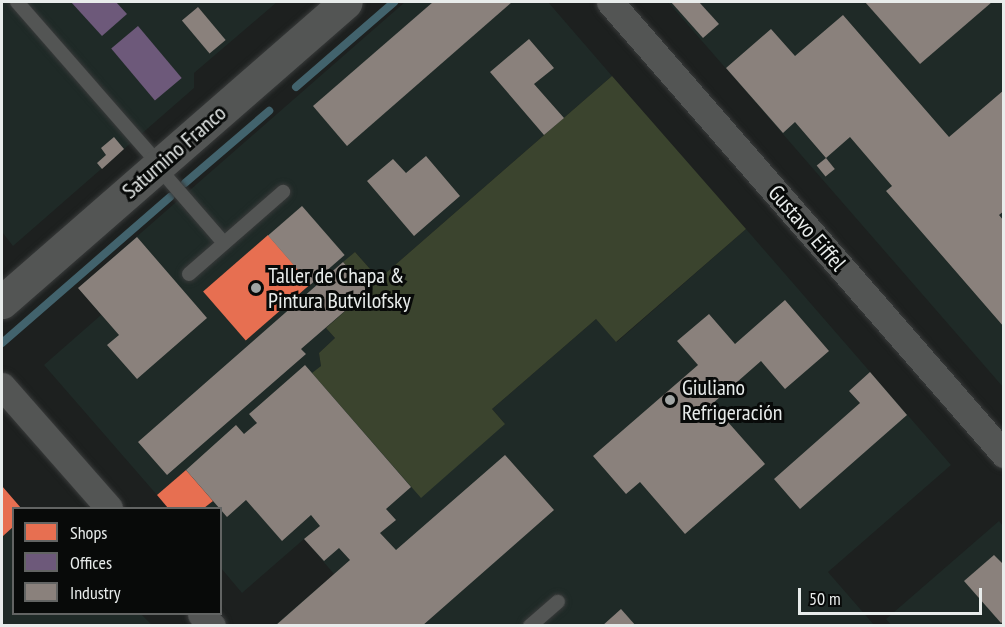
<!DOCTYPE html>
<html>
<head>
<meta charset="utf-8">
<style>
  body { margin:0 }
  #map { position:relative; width:1005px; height:627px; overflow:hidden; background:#1d201f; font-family:"PT Sans Narrow",sans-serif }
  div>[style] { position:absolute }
  .built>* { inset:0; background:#1f2a27 }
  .forest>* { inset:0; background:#3b442e }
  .shops>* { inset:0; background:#e76f51; transform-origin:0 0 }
  .offices>* { inset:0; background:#6d597a; transform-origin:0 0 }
  .industry>* { inset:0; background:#8a817c; transform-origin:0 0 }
  .stream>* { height:8px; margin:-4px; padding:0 4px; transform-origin:4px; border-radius:4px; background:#42636d }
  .roads { filter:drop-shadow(0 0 2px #383a3a) drop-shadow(0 0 2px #383a3a) }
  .service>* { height:14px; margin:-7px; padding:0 7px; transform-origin:7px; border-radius:7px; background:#535554 }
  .minor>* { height:27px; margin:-13.5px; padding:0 13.5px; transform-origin:13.5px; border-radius:13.5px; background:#535554 }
  .tertiary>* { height:33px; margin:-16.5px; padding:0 16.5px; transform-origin:16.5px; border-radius:16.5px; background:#535554 }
  .dots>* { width:16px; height:16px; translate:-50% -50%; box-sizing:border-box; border:3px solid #080a09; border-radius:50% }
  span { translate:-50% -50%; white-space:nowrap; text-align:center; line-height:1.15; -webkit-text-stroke:6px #080a09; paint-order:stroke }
  .street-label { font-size:22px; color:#e8eceb }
  .poi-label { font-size:22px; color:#e8eceb }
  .left { translate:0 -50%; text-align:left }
  .frame { position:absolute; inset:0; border:3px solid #e8eceb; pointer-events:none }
  .legend { position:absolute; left:12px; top:507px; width:210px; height:108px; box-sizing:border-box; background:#080a09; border:2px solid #626463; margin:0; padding:8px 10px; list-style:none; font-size:18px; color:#e8eceb }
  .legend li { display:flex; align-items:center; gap:12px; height:30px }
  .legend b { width:30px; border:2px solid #626463 }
  .scale { position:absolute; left:798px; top:588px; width:184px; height:27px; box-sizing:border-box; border:3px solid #e8eceb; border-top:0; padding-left:8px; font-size:18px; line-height:21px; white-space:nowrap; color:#e8eceb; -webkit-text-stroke:4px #080a09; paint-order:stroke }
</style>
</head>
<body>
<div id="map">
  <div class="built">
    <div style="clip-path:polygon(2px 2px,277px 2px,194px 73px,194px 88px,13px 246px,2px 232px)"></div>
    <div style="clip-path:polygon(405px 2px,548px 2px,612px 76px,379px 279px,355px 252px,344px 262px,368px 291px,326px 328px,335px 338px,319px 353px,321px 366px,313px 373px,505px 424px,492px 409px,596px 319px,617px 342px,746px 229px,951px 465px,828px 572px,874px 625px,275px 625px,334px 574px,304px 539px,242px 593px,221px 568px,220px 508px,204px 508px,213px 500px,186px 470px,157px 495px,44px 365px,101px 315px,78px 288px)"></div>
    <div style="clip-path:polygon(668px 2px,1003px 2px,1003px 387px)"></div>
    <div style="clip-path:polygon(999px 521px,1003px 526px,1003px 625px,891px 625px,886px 619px)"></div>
    <div style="clip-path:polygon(13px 526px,14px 614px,141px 614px,152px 625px,2px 625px,2px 537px)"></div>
  </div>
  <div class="forest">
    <div style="clip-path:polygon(612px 76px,746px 229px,616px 342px,596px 319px,492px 409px,505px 424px,421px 498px,312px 373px,321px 366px,319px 353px,335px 338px,326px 328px,368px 291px,343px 262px,355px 252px,379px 279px)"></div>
  </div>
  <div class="shops">
    <div style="left:268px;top:235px;width:65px;height:86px;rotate:49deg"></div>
    <div style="clip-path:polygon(186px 470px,213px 501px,204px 508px,168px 508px,157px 495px)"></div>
    <div style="clip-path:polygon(2px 486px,21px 508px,14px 508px,14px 526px,2px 537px)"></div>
  </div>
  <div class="offices">
    <div style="clip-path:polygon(71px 2px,116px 2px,127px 14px,102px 36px)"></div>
    <div style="left:138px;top:26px;width:68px;height:35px;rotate:50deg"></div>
  </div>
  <div class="industry">
    <div style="clip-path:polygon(433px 2px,512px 2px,347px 146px,313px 106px)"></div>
    <div style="clip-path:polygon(671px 2px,699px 2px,719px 24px,703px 38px)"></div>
    <div style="clip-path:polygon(865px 2px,992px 2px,920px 64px)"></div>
    <div style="left:198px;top:7px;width:43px;height:21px;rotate:50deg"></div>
    <div style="clip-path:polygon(843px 15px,949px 137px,1004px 90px,1004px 211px,999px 215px,1004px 221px,1004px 327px,886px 191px,892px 186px,850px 137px,826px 158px,795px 122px,783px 133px,726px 68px,771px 29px,795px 56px)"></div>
    <div style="clip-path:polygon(529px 39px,554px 68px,534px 84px,564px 118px,544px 135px,490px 72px)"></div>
    <div style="clip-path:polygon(114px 137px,124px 149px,102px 169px,97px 163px,106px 155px,101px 148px)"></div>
    <div style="clip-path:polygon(426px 156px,460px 196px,414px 236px,367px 181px,393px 159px,406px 173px)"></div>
    <div style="left:826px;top:158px;width:14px;height:12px;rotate:51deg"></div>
    <div style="left:302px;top:206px;width:65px;height:45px;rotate:49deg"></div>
    <div style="clip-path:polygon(137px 237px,207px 318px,137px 379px,107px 345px,119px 335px,78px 288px)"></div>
    <div style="clip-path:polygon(343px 262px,368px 291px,301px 349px,306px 354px,167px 475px,138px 442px)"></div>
    <div style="clip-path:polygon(785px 300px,829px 351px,785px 389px,761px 361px,712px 404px,765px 464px,685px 534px,640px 482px,626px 494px,593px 456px,698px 365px,677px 341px,709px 314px,735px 344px)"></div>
    <div style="clip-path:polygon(305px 365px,411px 487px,386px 509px,396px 520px,380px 533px,396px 550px,505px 455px,554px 510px,422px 626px,275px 626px,350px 560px,339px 548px,324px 561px,304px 539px,320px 526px,311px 515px,282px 541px,246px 500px,227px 517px,186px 470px,236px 425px,244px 434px,257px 423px,249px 414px)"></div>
    <div style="clip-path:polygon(870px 372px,907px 415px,800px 509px,774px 479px,860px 403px,849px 391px)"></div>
    <div style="clip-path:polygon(994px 555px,1004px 565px,1004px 621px,1001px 623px,964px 581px)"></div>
    <div style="clip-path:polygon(621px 609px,636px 626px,602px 626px)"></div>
  </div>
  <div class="stream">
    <div style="left:296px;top:87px;width:130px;rotate:-40.9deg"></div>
    <div style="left:185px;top:183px;width:111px;rotate:-40.6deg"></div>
    <div style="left:2px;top:343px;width:223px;rotate:-41deg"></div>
  </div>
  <div class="roads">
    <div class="service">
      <div style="left:17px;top:2px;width:215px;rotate:48.8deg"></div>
      <div style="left:157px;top:166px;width:102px;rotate:49deg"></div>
      <div style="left:189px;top:274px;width:125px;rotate:-41.1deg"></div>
      <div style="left:530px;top:626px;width:37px;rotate:-41deg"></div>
    </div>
    <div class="minor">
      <div style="left:610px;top:2px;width:600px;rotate:48.92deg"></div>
      <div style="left:2px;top:386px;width:162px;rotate:48.7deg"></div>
      <div style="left:201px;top:614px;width:16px;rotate:47deg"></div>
    </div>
    <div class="tertiary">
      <div style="left:2px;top:302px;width:456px;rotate:-41.1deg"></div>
    </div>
  </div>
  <div class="dots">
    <div style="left:256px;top:288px;background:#a1a5a4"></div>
    <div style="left:670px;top:400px;background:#a1a5a4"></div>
  </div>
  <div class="street-label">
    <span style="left:174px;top:152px;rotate:-41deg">Saturnino Franco</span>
    <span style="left:807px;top:228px;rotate:49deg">Gustavo Eiffel</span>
  </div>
  <div class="poi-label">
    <span class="left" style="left:268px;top:288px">Taller de Chapa &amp;<br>Pintura Butvilofsky</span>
    <span class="left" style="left:682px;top:400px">Giuliano<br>Refrigeración</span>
  </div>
  <div class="frame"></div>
  <ul class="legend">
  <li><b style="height:16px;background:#e76f51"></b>Shops</li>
  <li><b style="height:16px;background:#6d597a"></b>Offices</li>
  <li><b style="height:16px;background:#8a817c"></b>Industry</li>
  </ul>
  <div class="scale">50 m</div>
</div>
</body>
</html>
